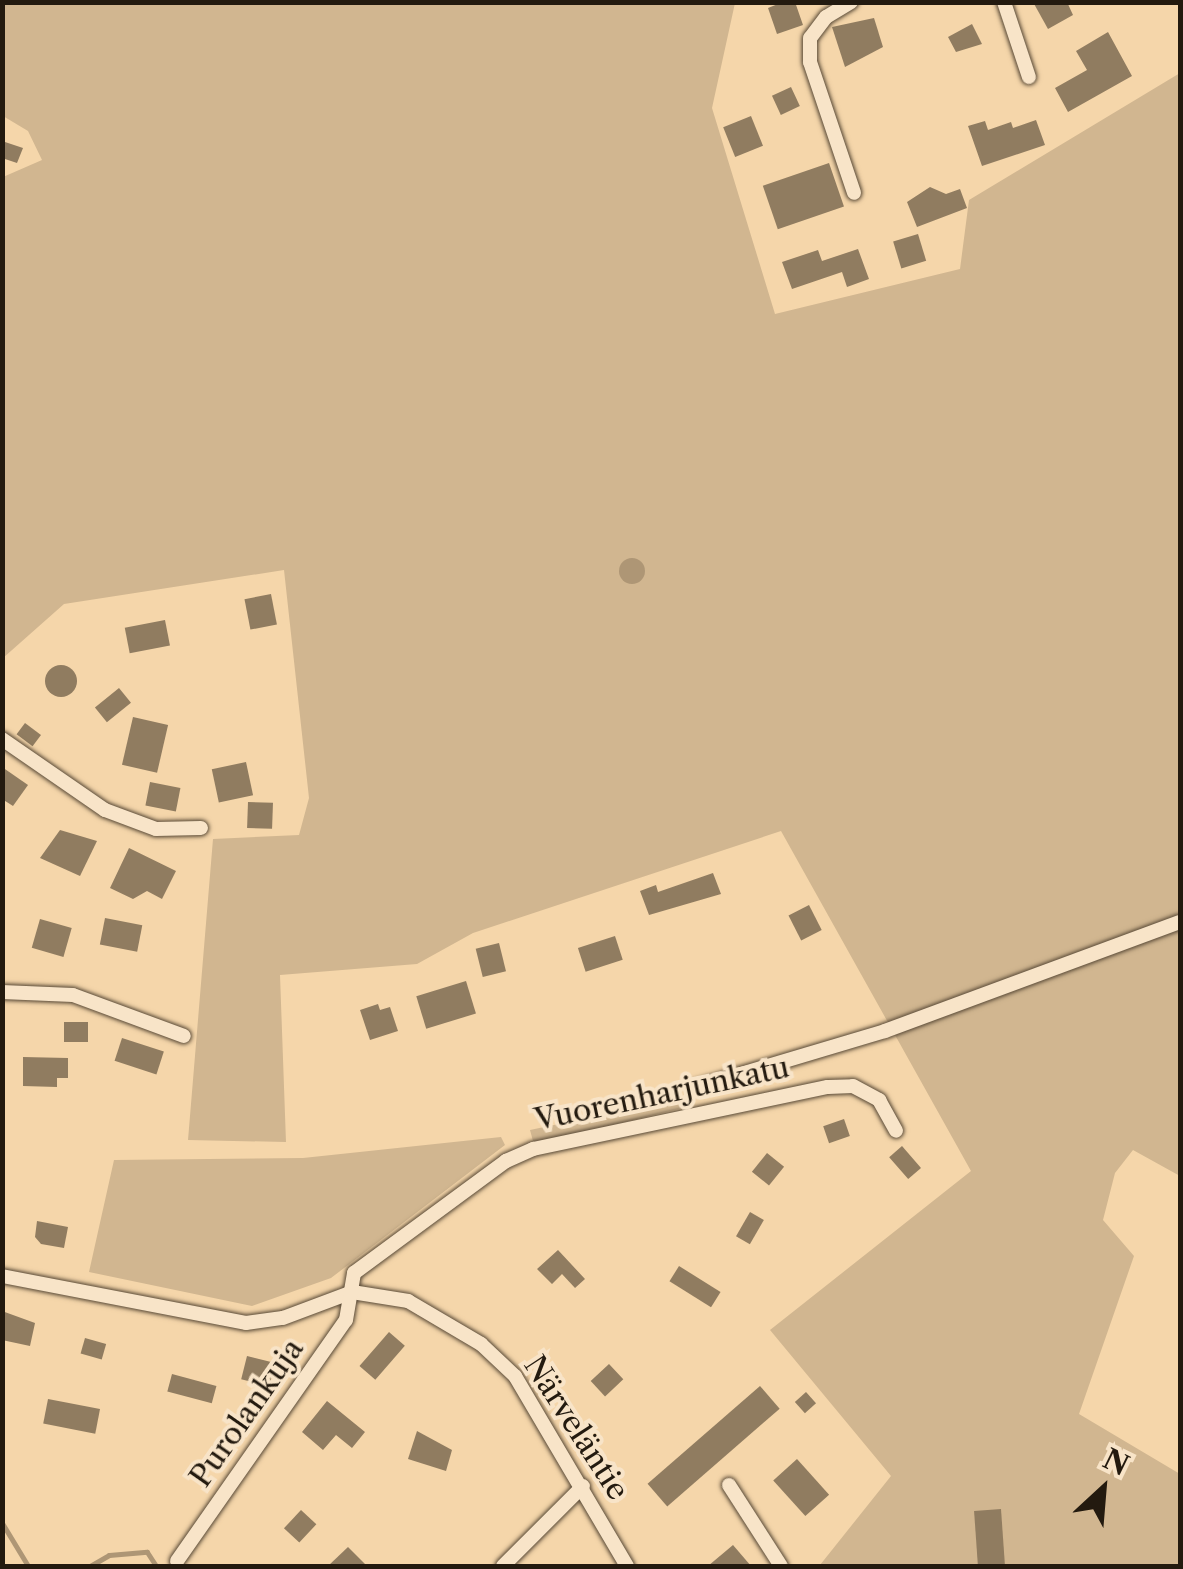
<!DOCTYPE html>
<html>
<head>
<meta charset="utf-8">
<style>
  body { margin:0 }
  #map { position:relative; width:1183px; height:1569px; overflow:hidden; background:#f5d6aa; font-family:"Libre Caslon Text",serif }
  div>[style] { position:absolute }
  .green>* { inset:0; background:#d1b690 }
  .water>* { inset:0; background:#ae9675 }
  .round { border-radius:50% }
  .stream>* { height:5px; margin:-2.5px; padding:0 2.5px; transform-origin:2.5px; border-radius:2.5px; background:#ae9675 }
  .building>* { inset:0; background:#907c60; transform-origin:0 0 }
  .roads { filter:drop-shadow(0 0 2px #584936) drop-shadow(0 0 2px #584936) }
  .minor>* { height:14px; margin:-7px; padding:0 7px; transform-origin:7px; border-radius:7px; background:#f8e4c8 }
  span { translate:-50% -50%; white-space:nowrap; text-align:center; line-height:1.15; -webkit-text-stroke:8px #f8e4c8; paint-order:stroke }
  .street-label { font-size:30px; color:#231a0f }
  .frame { position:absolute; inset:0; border:5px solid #231a0f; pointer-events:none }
  .north { position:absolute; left:1053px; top:1439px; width:100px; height:100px; -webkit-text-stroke:8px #f8e4c8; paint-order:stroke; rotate:26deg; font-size:28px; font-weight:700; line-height:40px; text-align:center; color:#231a0f }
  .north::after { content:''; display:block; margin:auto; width:35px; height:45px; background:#231a0f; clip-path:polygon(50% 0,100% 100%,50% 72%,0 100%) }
</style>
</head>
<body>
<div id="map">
  <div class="green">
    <div style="clip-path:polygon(3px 3px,735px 3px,712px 108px,775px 314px,960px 269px,969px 200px,1180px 73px,1180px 1176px,1133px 1150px,1115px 1173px,1103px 1220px,1134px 1256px,1079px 1414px,1180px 1474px,1180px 1566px,820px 1565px,891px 1476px,770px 1330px,971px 1171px,781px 831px,473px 933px,417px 964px,280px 975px,286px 1142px,188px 1140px,213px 839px,299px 835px,309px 798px,284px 570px,64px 604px,3px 658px,3px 177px,42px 160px,28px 131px,3px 116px)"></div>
    <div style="clip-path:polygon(692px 1096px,682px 1108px,544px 1142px,533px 1141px,530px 1130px)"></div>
    <div style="clip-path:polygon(501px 1137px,505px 1145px,331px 1278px,252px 1306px,89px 1272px,114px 1160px,303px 1158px)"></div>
  </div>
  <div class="water">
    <div class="round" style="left:619px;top:558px;width:26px;height:26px"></div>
  </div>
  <div class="stream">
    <div style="left:2px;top:1523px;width:50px;rotate:58.8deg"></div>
    <div style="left:90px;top:1566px;width:22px;rotate:-30deg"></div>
    <div style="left:109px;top:1555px;width:38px;rotate:-5deg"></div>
    <div style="left:147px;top:1552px;width:17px;rotate:57deg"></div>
  </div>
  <div class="building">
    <div style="clip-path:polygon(783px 2px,795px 2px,803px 25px,777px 34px,768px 8px)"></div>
    <div style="clip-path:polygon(1033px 2px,1067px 2px,1073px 15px,1048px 29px)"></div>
    <div style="clip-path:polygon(874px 18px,883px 47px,845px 67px,832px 27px)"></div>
    <div style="clip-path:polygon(972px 24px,982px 44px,956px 52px,948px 37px)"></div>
    <div style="clip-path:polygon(1108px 32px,1132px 76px,1068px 112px,1055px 88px,1087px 70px,1076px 51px)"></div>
    <div style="left:791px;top:87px;width:21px;height:21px;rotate:65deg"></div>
    <div style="left:751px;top:116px;width:32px;height:30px;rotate:68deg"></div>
    <div style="clip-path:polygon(1036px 120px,1045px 145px,982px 166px,968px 126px,985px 121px,988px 130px,1011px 122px,1013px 128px)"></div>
    <div style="clip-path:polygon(5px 142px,23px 148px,17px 163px,2px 158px)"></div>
    <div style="left:829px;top:163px;width:46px;height:70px;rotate:71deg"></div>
    <div style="clip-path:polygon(930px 187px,946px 194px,960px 189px,967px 208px,917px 227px,907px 202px)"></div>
    <div style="left:918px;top:234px;width:28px;height:26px;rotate:73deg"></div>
    <div style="clip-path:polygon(858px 249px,869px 279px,847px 287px,842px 272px,792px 289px,782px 262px,818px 250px,822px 261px)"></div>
    <div style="left:271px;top:594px;width:31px;height:27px;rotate:79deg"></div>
    <div style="left:165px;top:620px;width:26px;height:41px;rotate:79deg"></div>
    <div class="round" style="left:45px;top:665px;width:32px;height:32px"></div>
    <div style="left:119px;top:688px;width:19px;height:31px;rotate:51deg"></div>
    <div style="left:133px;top:717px;width:36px;height:49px;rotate:13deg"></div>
    <div style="left:25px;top:723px;width:20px;height:14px;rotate:37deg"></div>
    <div style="left:246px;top:762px;width:34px;height:35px;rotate:78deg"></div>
    <div style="clip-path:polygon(2px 767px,28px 785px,13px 806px,2px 799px)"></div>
    <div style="left:150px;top:782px;width:31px;height:24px;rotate:11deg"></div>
    <div style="left:248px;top:802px;width:25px;height:26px;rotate:2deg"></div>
    <div style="clip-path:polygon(60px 830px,97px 841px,80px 876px,40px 858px)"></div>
    <div style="clip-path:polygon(129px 848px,176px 871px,162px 899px,147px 891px,133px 899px,110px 888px)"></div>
    <div style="clip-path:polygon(713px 873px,721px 894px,649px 915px,640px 891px,656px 885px,658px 892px)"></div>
    <div style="left:809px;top:905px;width:28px;height:23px;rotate:63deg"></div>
    <div style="left:105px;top:918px;width:38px;height:27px;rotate:11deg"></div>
    <div style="left:40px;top:919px;width:33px;height:30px;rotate:16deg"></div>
    <div style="left:615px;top:936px;width:25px;height:39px;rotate:72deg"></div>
    <div style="left:499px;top:943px;width:29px;height:24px;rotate:76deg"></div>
    <div style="left:466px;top:981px;width:34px;height:52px;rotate:73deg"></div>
    <div style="clip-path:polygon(378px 1004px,380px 1010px,390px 1007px,398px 1031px,370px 1040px,360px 1010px)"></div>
    <div style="left:64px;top:1022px;width:24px;height:20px"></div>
    <div style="left:122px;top:1038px;width:44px;height:24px;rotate:18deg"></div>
    <div style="clip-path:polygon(23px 1057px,68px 1058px,68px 1078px,57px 1078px,57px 1087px,23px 1086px)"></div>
    <div style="left:844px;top:1119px;width:18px;height:22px;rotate:71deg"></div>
    <div style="left:902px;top:1146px;width:29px;height:17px;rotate:49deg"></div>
    <div style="left:767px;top:1153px;width:22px;height:24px;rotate:39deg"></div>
    <div style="left:750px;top:1212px;width:16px;height:28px;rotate:30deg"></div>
    <div style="clip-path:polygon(37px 1221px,68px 1227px,64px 1248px,41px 1244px,35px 1237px)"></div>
    <div style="clip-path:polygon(558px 1250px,585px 1279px,575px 1288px,562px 1274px,552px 1284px,537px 1269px)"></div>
    <div style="left:679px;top:1266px;width:49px;height:18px;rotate:32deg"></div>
    <div style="clip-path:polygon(2px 1311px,35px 1323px,30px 1346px,2px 1340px)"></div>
    <div style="left:389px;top:1332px;width:21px;height:45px;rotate:41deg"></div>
    <div style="left:85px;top:1338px;width:22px;height:16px;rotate:16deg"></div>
    <div style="left:247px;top:1356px;width:29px;height:24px;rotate:14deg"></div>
    <div style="left:609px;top:1364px;width:21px;height:25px;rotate:47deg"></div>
    <div style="left:172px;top:1374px;width:46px;height:18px;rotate:15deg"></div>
    <div style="left:760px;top:1386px;width:30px;height:149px;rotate:49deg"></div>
    <div style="left:806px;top:1392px;width:15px;height:15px;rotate:48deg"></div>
    <div style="left:48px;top:1399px;width:53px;height:25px;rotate:11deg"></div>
    <div style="clip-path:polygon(327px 1401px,365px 1432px,352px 1448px,336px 1435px,323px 1450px,302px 1432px)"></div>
    <div style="clip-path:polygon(417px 1431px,452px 1450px,446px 1471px,408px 1459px)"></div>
    <div style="left:797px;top:1459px;width:48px;height:32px;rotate:48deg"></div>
    <div style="left:1001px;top:1509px;width:57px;height:27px;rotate:86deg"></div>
    <div style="left:301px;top:1510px;width:21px;height:25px;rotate:43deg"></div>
    <div style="clip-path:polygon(733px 1545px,751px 1566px,708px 1566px)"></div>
    <div style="clip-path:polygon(348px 1547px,367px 1566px,328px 1566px)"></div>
  </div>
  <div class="roads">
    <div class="minor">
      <div style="left:851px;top:2px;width:29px;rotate:149deg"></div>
      <div style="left:826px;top:17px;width:26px;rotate:127deg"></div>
      <div style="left:810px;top:38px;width:24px;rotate:90deg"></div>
      <div style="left:810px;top:62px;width:138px;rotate:71.4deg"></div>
      <div style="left:1004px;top:2px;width:79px;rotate:71.6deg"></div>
      <div style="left:2px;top:739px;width:125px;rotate:34.6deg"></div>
      <div style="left:105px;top:810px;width:54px;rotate:20.4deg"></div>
      <div style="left:156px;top:829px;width:45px;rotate:-1.3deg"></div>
      <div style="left:2px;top:992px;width:71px;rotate:2.4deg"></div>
      <div style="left:73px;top:995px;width:118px;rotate:20.3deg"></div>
      <div style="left:694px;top:1088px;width:199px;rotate:-16.6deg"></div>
      <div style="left:885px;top:1031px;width:314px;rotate:-20.3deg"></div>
      <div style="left:2px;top:1276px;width:248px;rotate:10.9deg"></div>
      <div style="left:246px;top:1323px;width:37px;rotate:-8deg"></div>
      <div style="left:283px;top:1318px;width:74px;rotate:-20.6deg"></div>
      <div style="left:352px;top:1292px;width:57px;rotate:9.1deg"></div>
      <div style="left:408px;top:1301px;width:85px;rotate:30.5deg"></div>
      <div style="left:481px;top:1344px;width:47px;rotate:43.3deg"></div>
      <div style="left:515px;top:1376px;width:221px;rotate:59.5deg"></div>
      <div style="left:729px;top:1485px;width:96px;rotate:57.3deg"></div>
      <div style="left:177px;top:1561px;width:294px;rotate:-55deg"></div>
      <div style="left:346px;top:1320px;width:48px;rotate:-80.3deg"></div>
      <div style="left:354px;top:1273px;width:189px;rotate:-36.4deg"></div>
      <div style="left:506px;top:1161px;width:30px;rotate:-24deg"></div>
      <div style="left:533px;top:1149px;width:301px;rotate:-11.9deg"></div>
      <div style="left:828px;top:1087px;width:25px;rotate:-2deg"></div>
      <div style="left:853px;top:1086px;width:30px;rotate:28deg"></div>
      <div style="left:879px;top:1100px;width:35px;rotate:61deg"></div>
      <div style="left:503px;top:1566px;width:113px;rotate:-45deg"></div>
    </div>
  </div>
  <div class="street-label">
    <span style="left:662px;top:1094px;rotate:-12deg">Vuorenharjunkatu</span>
    <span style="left:247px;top:1413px;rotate:-55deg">Purolankuja</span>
    <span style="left:576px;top:1428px;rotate:57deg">Närveläntie</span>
  </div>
  <div class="frame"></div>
  <div class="north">N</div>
</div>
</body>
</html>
